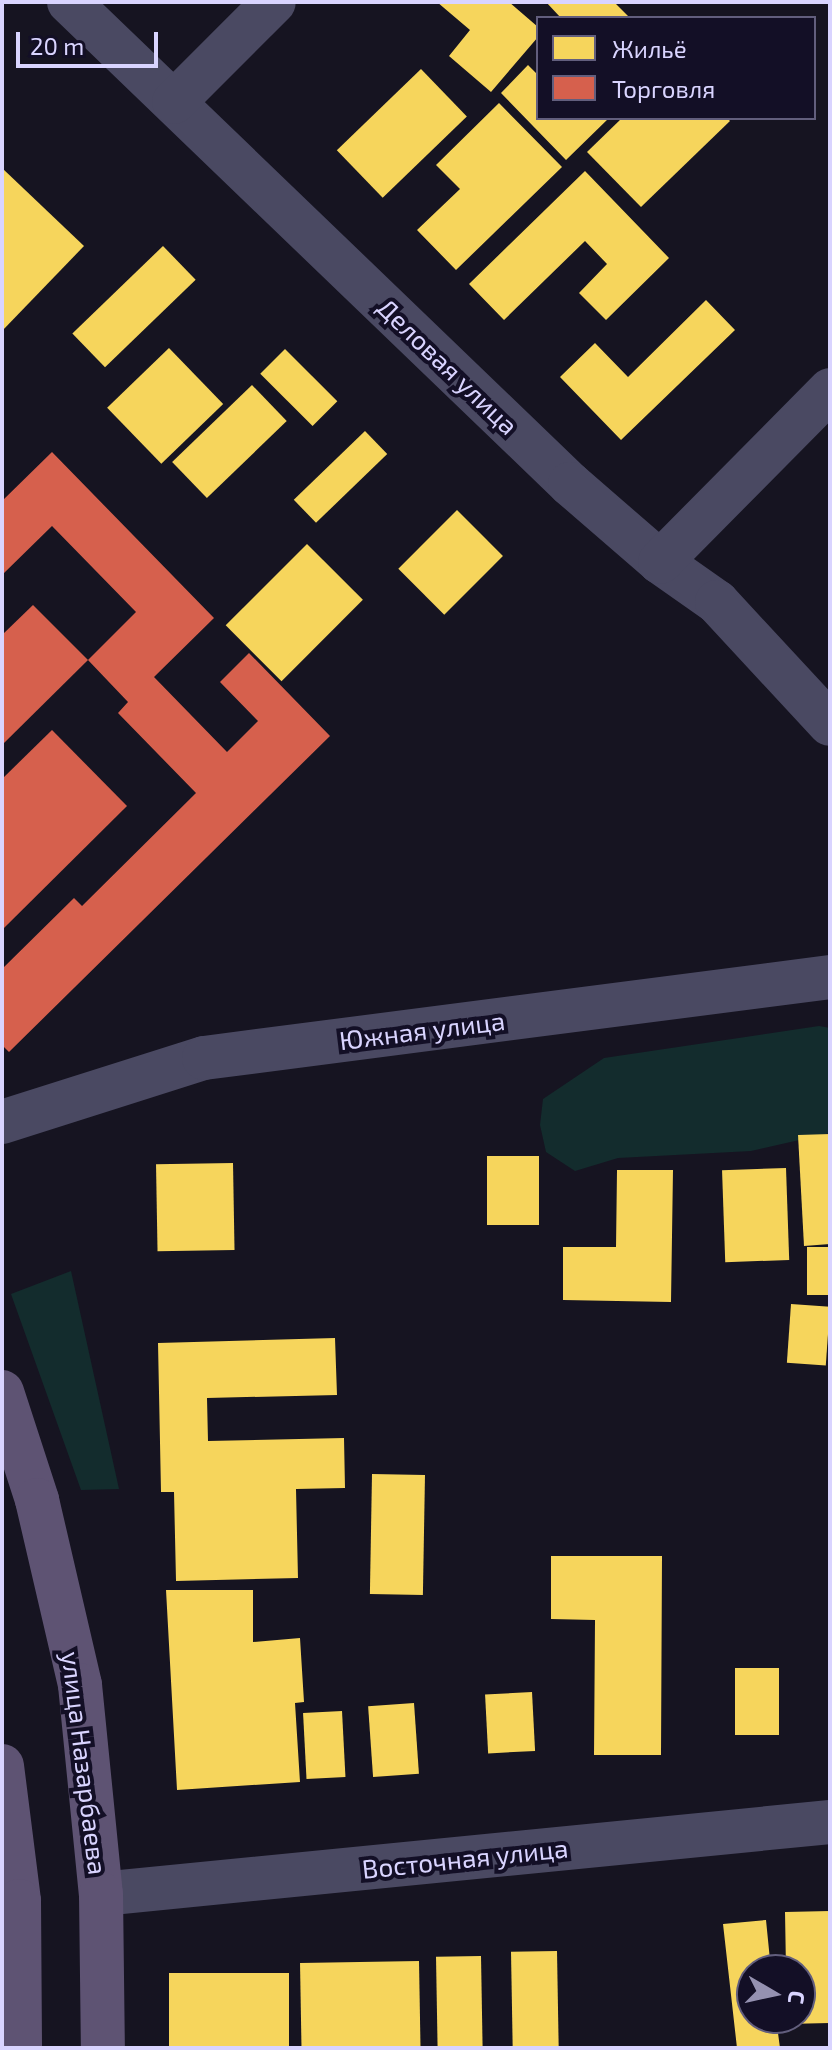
<!DOCTYPE html>
<html>
<head>
<meta charset="utf-8">
<style>
  body { margin:0 }
  #map { position:relative; width:832px; height:2050px; overflow:hidden; background:#161421; font-family:"Exo 2",sans-serif }
  div>[style] { position:absolute }
  .green>* { inset:0; background:#132c2d }
  .homes>* { inset:0; background:#f6d55c; transform-origin:0 0 }
  .shops>* { inset:0; background:#d6604d }
  .minor>* { height:44px; margin:-22px; padding:0 22px; transform-origin:22px; border-radius:22px; background:#4a4962 }
  .primary>* { height:44px; margin:-22px; padding:0 22px; transform-origin:22px; border-radius:22px; background:#5e5373 }
  span { translate:-50% -50%; white-space:nowrap; text-align:center; line-height:1.15; -webkit-text-stroke:8px #130f26; paint-order:stroke }
  .street-label { font-size:26px; color:#d9d4ff }
  .frame { position:absolute; inset:0; border:4px solid #d9d4ff; pointer-events:none }
  .legend { position:absolute; left:536px; top:16px; width:280px; height:104px; box-sizing:border-box; background:#130f26; border:2px solid #625e7d; margin:0; padding:10px 14px; list-style:none; font-size:24px; color:#d9d4ff }
  .legend li { display:flex; align-items:center; gap:16px; height:40px }
  .legend b { width:40px; border:2px solid #625e7d }
  .north { position:absolute; left:736px; top:1954px; width:80px; height:80px; box-sizing:border-box; background:#130f26; border:2px solid #625e7d; border-radius:50%; rotate:99deg; font-size:22px; font-weight:700; line-height:32px; text-align:center; color:#d9d4ff }
  .north::after { content:''; display:block; margin:auto; width:28px; height:36px; background:#9591b1; clip-path:polygon(50% 0,100% 100%,50% 72%,0 100%) }
  .scale { position:absolute; left:16px; top:32px; width:142px; height:36px; box-sizing:border-box; border:4px solid #d9d4ff; border-top:0; padding-left:10px; font-size:24px; line-height:28px; white-space:nowrap; color:#d9d4ff; -webkit-text-stroke:6px #130f26; paint-order:stroke }
</style>
</head>
<body>
<div id="map">
  <div class="green">
    <div style="clip-path:polygon(819px 1026px,830px 1028px,830px 1133px,751px 1151px,618px 1158px,575px 1171px,546px 1152px,540px 1125px,543px 1099px,604px 1058px)"></div>
    <div style="clip-path:polygon(71px 1271px,119px 1489px,81px 1490px,11px 1294px)"></div>
  </div>
  <div class="homes">
    <div style="clip-path:polygon(437px 2px,509px 2px,538px 27px,538px 37px,491px 92px,449px 56px,470px 30px)"></div>
    <div style="clip-path:polygon(546px 2px,614px 2px,630px 18px,561px 18px)"></div>
    <div style="clip-path:polygon(528px 65px,538px 75px,538px 118px,609px 118px,566px 160px,501px 93px)"></div>
    <div style="left:421px;top:69px;width:66px;height:117px;rotate:46deg"></div>
    <div style="clip-path:polygon(499px 103px,562px 167px,456px 270px,417px 230px,460px 189px,436px 165px)"></div>
    <div style="clip-path:polygon(622px 118px,727px 118px,730px 121px,641px 207px,587px 152px)"></div>
    <div style="clip-path:polygon(2px 168px,84px 246px,2px 331px)"></div>
    <div style="clip-path:polygon(585px 171px,669px 258px,606px 320px,579px 293px,607px 264px,585px 241px,504px 320px,469px 284px)"></div>
    <div style="left:163px;top:246px;width:47px;height:126px;rotate:46deg"></div>
    <div style="clip-path:polygon(706px 300px,735px 330px,621px 440px,560px 377px,595px 343px,628px 377px)"></div>
    <div style="left:169px;top:348px;width:78px;height:86px;rotate:46deg"></div>
    <div style="left:285px;top:349px;width:74px;height:35px;rotate:45deg"></div>
    <div style="left:252px;top:385px;width:50px;height:111px;rotate:46deg"></div>
    <div style="left:365px;top:431px;width:32px;height:99px;rotate:46deg"></div>
    <div style="left:457px;top:510px;width:65px;height:83px;rotate:45deg"></div>
    <div style="left:307px;top:544px;width:79px;height:115px;rotate:45deg"></div>
    <div style="clip-path:polygon(830px 1134px,830px 1244px,804px 1246px,798px 1135px)"></div>
    <div style="left:487px;top:1156px;width:52px;height:69px"></div>
    <div style="left:233px;top:1163px;width:87px;height:77px;rotate:89deg"></div>
    <div style="left:786px;top:1168px;width:92px;height:64px;rotate:88deg"></div>
    <div style="clip-path:polygon(617px 1170px,673px 1170px,671px 1302px,563px 1300px,563px 1247px,616px 1247px)"></div>
    <div style="left:830px;top:1247px;width:48px;height:23px;rotate:90deg"></div>
    <div style="left:791px;top:1304px;width:39px;height:59px;rotate:4deg"></div>
    <div style="clip-path:polygon(335px 1338px,337px 1395px,207px 1398px,208px 1441px,344px 1438px,345px 1488px,296px 1489px,298px 1578px,176px 1581px,174px 1492px,161px 1492px,158px 1343px)"></div>
    <div style="left:372px;top:1474px;width:53px;height:120px;rotate:1deg"></div>
    <div style="clip-path:polygon(551px 1556px,662px 1556px,661px 1755px,594px 1755px,595px 1620px,551px 1619px)"></div>
    <div style="clip-path:polygon(166px 1590px,253px 1590px,253px 1642px,300px 1638px,304px 1702px,295px 1703px,300px 1782px,177px 1790px)"></div>
    <div style="left:735px;top:1668px;width:44px;height:67px"></div>
    <div style="left:532px;top:1692px;width:59px;height:47px;rotate:87deg"></div>
    <div style="left:414px;top:1703px;width:71px;height:46px;rotate:86deg"></div>
    <div style="left:342px;top:1711px;width:66px;height:39px;rotate:87deg"></div>
    <div style="clip-path:polygon(830px 1911px,830px 2023px,786px 2024px,786px 2018px,800px 2018px,800px 1970px,786px 1970px,785px 1912px)"></div>
    <div style="clip-path:polygon(766px 1920px,771px 1970px,752px 1970px,752px 2018px,776px 2018px,780px 2048px,737px 2048px,723px 1924px)"></div>
    <div style="left:557px;top:1951px;width:97px;height:46px;rotate:89deg"></div>
    <div style="left:481px;top:1956px;width:92px;height:45px;rotate:89deg"></div>
    <div style="left:419px;top:1961px;width:87px;height:119px;rotate:89deg"></div>
    <div style="left:289px;top:1973px;width:75px;height:120px;rotate:90deg"></div>
  </div>
  <div class="shops">
    <div style="clip-path:polygon(52px 452px,214px 618px,154px 677px,227px 752px,258px 721px,220px 682px,249px 653px,330px 736px,9px 1052px,2px 1045px,2px 969px,74px 898px,82px 906px,196px 793px,118px 713px,128px 702px,88px 660px,136px 612px,52px 526px,2px 575px,2px 501px)"></div>
    <div style="clip-path:polygon(33px 605px,88px 660px,2px 745px,2px 635px)"></div>
    <div style="clip-path:polygon(52px 730px,127px 806px,4px 928px,2px 779px)"></div>
  </div>
  <div class="minor">
    <div style="left:69px;top:2px;width:695px;rotate:43.89deg"></div>
    <div style="left:570px;top:484px;width:119px;rotate:40.9deg"></div>
    <div style="left:660px;top:562px;width:70px;rotate:35.1deg"></div>
    <div style="left:717px;top:602px;width:166px;rotate:47.2deg"></div>
    <div style="left:174px;top:102px;width:141px;rotate:-45deg"></div>
    <div style="left:660px;top:562px;width:242px;rotate:-45.3deg"></div>
    <div style="left:2px;top:1122px;width:212px;rotate:-17.6deg"></div>
    <div style="left:204px;top:1058px;width:631px;rotate:-7.37deg"></div>
    <div style="left:101px;top:1894px;width:733px;rotate:-5.64deg"></div>
  </div>
  <div class="primary">
    <div style="left:2px;top:1392px;width:114px;rotate:72deg"></div>
    <div style="left:37px;top:1500px;width:190px;rotate:76.9deg"></div>
    <div style="left:80px;top:1685px;width:210px;rotate:84.3deg"></div>
    <div style="left:101px;top:1894px;width:154px;rotate:89.3deg"></div>
    <div style="left:2px;top:1766px;width:136px;rotate:82.8deg"></div>
    <div style="left:19px;top:1901px;width:147px;rotate:89.6deg"></div>
  </div>
  <div class="street-label">
    <span style="left:448px;top:366px;rotate:44deg">Деловая улица</span>
    <span style="left:422px;top:1030px;rotate:-7deg">Южная улица</span>
    <span style="left:85px;top:1763px;rotate:83deg">улица Назарбаева</span>
    <span style="left:465px;top:1858px;rotate:-6deg">Восточная улица</span>
  </div>
  <div class="frame"></div>
  <ul class="legend">
  <li><b style="height:22px;background:#f6d55c"></b>Жильё</li>
  <li><b style="height:22px;background:#d6604d"></b>Торговля</li>
  </ul>
  <div class="north">С</div>
  <div class="scale">20 m</div>
</div>
</body>
</html>
